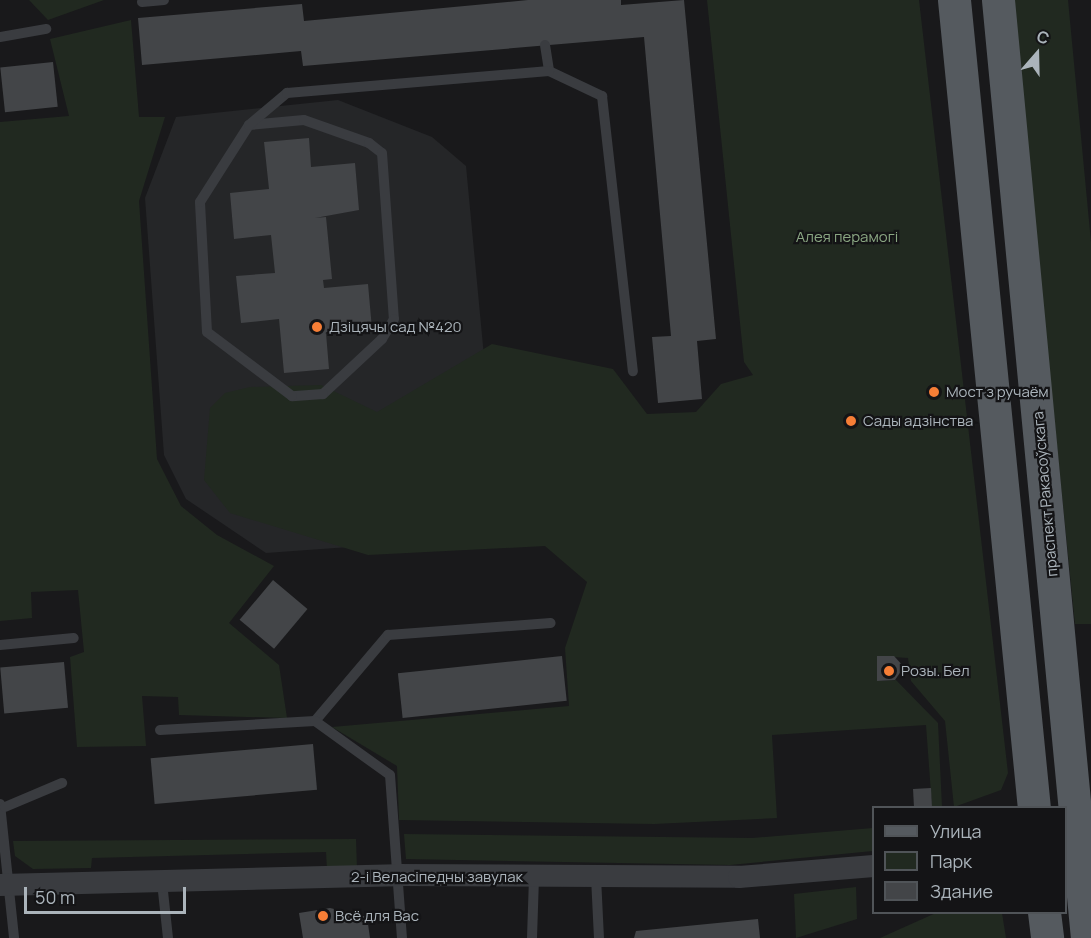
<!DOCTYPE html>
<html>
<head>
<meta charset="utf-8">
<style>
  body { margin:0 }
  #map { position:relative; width:1091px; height:938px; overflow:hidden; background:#19191b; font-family:Manrope,sans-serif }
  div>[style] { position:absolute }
  .built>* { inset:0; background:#252628 }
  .green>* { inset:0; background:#212920 }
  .building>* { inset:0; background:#434548; transform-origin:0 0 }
  .service>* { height:10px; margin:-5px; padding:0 5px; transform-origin:5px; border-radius:5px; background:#3a3c40 }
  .minor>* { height:22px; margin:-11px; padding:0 11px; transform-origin:11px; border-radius:11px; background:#3a3c40 }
  .primary>* { height:33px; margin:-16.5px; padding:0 16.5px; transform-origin:16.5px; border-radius:16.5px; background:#555a5f }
  .dots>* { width:16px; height:16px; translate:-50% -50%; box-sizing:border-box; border:3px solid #141416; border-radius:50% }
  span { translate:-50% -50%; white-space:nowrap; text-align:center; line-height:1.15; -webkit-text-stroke:4.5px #141416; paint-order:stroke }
  .park-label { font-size:15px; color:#8aa682 }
  .poi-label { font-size:15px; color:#abb4bb }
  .left { translate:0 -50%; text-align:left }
  .street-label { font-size:15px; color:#abb4bb }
  .legend { position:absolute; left:872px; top:806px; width:195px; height:108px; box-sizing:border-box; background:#141416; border:2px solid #505458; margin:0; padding:8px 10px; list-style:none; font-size:18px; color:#abb4bb }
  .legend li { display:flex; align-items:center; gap:12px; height:30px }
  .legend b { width:30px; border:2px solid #505458 }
  .north { position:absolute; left:1007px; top:24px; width:60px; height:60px; -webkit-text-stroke:4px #141416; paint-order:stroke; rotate:20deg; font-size:16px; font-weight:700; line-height:24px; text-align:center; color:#abb4bb }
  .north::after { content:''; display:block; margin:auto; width:21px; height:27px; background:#abb4bb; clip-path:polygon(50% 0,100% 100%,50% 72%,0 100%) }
  .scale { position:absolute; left:24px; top:887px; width:162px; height:27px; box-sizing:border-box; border:3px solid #abb4bb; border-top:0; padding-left:8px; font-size:18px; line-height:21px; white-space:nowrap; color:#abb4bb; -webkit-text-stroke:4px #141416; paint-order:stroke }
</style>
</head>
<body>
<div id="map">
  <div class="built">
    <div style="clip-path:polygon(338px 100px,432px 137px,466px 166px,501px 536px,266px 553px,186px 499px,164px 455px,145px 198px,176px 117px)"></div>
  </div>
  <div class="green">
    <div style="clip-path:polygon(29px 0,104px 0,48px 20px)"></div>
    <div style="clip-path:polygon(707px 0,919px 0,1008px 773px,1001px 790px,954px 807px,945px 721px,911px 681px,908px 658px,878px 656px,877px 681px,896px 680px,938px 723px,942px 807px,932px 807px,926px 725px,772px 735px,777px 818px,654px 824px,399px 820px,397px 766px,332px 727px,569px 706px,565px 648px,587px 582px,545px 546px,368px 555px,230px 513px,204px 480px,210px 408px,225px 393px,250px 387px,321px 385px,377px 412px,492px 344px,613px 369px,647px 414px,696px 412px,721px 384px,753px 375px,744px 362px)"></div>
    <div style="clip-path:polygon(1012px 0,1068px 0,1091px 242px,1091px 624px,1075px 624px)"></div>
    <div style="clip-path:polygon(131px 20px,139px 117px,165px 117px,139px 201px,157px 459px,181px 506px,217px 535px,274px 566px,229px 623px,279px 665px,287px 718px,179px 715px,178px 697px,142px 696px,146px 746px,77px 747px,70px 657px,84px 652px,78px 590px,31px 592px,32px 618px,0 621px,0 122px,69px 116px,50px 39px)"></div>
    <div style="clip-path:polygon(873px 828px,873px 851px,730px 865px,406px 859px,404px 834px,752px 838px)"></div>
    <div style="clip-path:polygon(356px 839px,357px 869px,327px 870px,326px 852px,92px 858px,91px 868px,33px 869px,15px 856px,13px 841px)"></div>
    <div style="clip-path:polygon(856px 887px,857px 919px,796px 938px,794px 894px)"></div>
    <div style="clip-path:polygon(938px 912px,1002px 913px,1006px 938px,880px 938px)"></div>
  </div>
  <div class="building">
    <div style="clip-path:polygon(528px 0,621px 0,621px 5px,684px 0,716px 339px,697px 341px,702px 399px,658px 403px,652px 337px,671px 336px,644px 37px,303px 66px,301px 51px,142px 65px,138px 18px,302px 4px,304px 21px)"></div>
    <div style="left:53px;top:62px;width:45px;height:53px;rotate:84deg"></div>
    <div style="clip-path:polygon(309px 138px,311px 167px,355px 163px,359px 210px,315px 218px,326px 217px,332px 279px,323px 280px,324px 288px,368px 284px,372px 329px,326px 333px,329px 369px,284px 373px,279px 319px,241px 323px,236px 276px,275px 273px,271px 235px,234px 239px,230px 193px,269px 189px,264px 142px)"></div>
    <div style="left:273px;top:580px;width:45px;height:52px;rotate:40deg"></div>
    <div style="left:562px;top:656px;width:45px;height:165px;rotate:84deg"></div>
    <div style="clip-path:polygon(877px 656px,894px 656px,904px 667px,895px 680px,877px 681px)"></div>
    <div style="left:64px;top:662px;width:46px;height:64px;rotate:85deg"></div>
    <div style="left:313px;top:744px;width:46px;height:163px;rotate:85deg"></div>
    <div style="left:931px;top:788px;width:20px;height:18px;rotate:87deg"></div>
    <div style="clip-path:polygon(330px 908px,367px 917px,370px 938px,303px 938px,299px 913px)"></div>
    <div style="clip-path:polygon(758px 919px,760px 938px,634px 938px,636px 931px)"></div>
  </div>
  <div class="service">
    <div style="left:142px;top:2px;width:22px;rotate:-5deg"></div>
    <div style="left:0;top:37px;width:47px;rotate:-9.9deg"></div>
    <div style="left:545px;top:45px;width:26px;rotate:81deg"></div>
    <div style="left:549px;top:71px;width:59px;rotate:25.3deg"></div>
    <div style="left:602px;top:96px;width:277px;rotate:83.6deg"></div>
    <div style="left:249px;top:125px;width:55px;rotate:-5.2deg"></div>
    <div style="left:304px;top:120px;width:69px;rotate:19.5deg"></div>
    <div style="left:369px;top:143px;width:16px;rotate:38deg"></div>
    <div style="left:382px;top:153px;width:166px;rotate:85.9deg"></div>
    <div style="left:394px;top:319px;width:23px;rotate:121deg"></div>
    <div style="left:382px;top:339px;width:81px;rotate:137deg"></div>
    <div style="left:323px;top:394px;width:31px;rotate:176deg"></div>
    <div style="left:292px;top:396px;width:106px;rotate:-143deg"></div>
    <div style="left:207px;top:332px;width:130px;rotate:-93.1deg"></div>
    <div style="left:200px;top:202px;width:91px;rotate:-57.5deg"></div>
    <div style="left:249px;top:125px;width:50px;rotate:-40.1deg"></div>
    <div style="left:287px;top:93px;width:263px;rotate:-4.8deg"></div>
    <div style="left:0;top:645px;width:74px;rotate:-5.4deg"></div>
    <div style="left:315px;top:721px;width:113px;rotate:-49.7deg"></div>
    <div style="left:388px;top:635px;width:163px;rotate:-4.2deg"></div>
    <div style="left:160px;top:730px;width:155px;rotate:-3.3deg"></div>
    <div style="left:315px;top:721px;width:92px;rotate:35.8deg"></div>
    <div style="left:390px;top:775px;width:163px;rotate:85.8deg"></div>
    <div style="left:0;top:804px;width:135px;rotate:84deg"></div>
    <div style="left:5px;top:807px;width:62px;rotate:-22.8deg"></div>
    <div style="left:596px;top:877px;width:61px;rotate:87.2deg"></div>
    <div style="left:162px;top:882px;width:56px;rotate:83.9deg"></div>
    <div style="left:532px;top:938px;width:61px;rotate:-88.1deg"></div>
  </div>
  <div class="minor">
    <div style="left:0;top:885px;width:396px;rotate:-1.4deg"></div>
    <div style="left:396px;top:875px;width:343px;rotate:0.3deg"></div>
    <div style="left:739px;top:877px;width:135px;rotate:-4.7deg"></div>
  </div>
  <div class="primary">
    <div style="left:954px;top:0;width:812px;rotate:84.35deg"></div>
    <div style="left:998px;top:0;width:942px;rotate:84.58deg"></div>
    <div style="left:1044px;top:912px;width:26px;rotate:83deg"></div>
  </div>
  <div class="dots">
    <div style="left:317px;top:327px;background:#f67e36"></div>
    <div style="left:934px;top:392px;background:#f67e36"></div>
    <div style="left:851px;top:421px;background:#f67e36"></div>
    <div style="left:889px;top:671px;background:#f67e36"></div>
    <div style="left:323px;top:916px;background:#f67e36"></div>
  </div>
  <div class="park-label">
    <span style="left:847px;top:237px">Алея перамогі</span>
  </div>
  <div class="poi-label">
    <span class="left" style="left:329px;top:327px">Дзіцячы сад №420</span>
    <span class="left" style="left:946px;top:392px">Мост з ручаём</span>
    <span class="left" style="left:863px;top:421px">Сады адзінства</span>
    <span class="left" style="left:901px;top:671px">Розы. Бел</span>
    <span class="left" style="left:335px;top:916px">Всё для Вас</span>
  </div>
  <div class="street-label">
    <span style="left:1045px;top:494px;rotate:-95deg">праспект Ракасоўскага</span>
    <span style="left:437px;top:877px">2-і Веласіпедны завулак</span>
  </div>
  <ul class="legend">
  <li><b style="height:8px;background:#555a5f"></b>Улица</li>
  <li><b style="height:16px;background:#212920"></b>Парк</li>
  <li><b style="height:16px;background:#434548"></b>Здание</li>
  </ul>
  <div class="north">С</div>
  <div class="scale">50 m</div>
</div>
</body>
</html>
